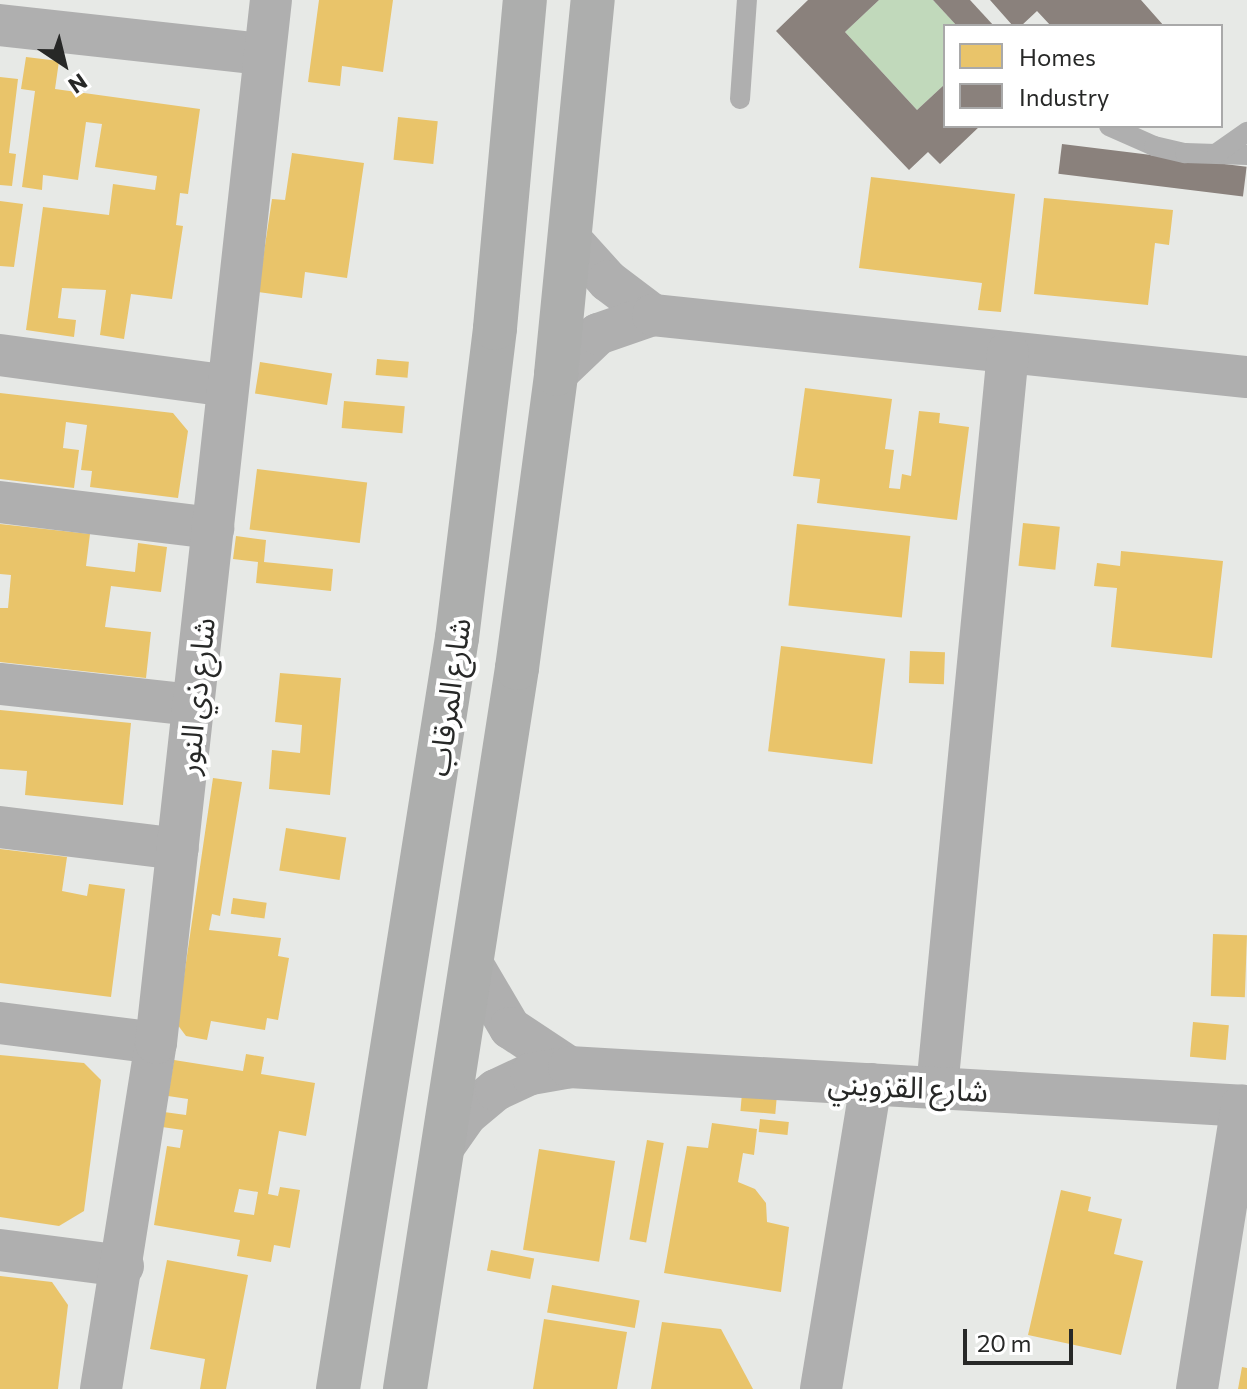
<!DOCTYPE html>
<html>
<head>
<meta charset="utf-8">
<style>
  body { margin:0 }
  #map { position:relative; width:1247px; height:1389px; overflow:hidden; background:#e7e9e6; font-family:Commissioner,"Noto Sans Arabic",sans-serif }
  div>[style] { position:absolute }
  .green>* { inset:0; background:#c1d9bb }
  .homes>* { inset:0; background:#e9c46a; transform-origin:0 0 }
  .industry>* { inset:0; background:#8a817c; transform-origin:0 0 }
  .lane>* { height:20px; margin:-10px; padding:0 10px; transform-origin:10px; border-radius:10px; background:#afafaf }
  .street>* { height:42px; margin:-21px; padding:0 21px; transform-origin:21px; border-radius:21px; background:#afafaf }
  .secondary>* { height:44px; margin:-22px; padding:0 22px; transform-origin:22px; border-radius:22px; background:#adaead }
  span { translate:-50% -50%; white-space:nowrap; text-align:center; line-height:1.15; -webkit-text-stroke:8px #fff; paint-order:stroke }
  .street-label { font-size:30px; color:#272827 }
  .legend { position:absolute; left:943px; top:24px; width:280px; height:104px; box-sizing:border-box; background:#fff; border:2px solid #a9a9a9; margin:0; padding:10px 14px; list-style:none; font-size:24px; color:#272827 }
  .legend li { display:flex; align-items:center; gap:16px; height:40px }
  .legend b { width:40px; border:2px solid #a9a9a9 }
  .north { position:absolute; left:24px; top:24px; width:80px; height:80px; -webkit-text-stroke:6px #fff; paint-order:stroke; rotate:145deg; font-size:22px; font-weight:700; line-height:32px; text-align:center; color:#272827 }
  .north::after { content:''; display:block; margin:auto; width:28px; height:36px; background:#272827; clip-path:polygon(50% 0,100% 100%,50% 72%,0 100%) }
  .scale { position:absolute; left:963px; top:1329px; width:110px; height:36px; box-sizing:border-box; border:4px solid #272827; border-top:0; padding-left:10px; font-size:24px; line-height:28px; white-space:nowrap; color:#272827; -webkit-text-stroke:6px #fff; paint-order:stroke }
</style>
</head>
<body>
<div id="map">
  <div class="green">
    <div style="clip-path:polygon(879px 0,933px 0,957px 26px,945px 26px,945px 84px,917px 110px,845px 32px)"></div>
  </div>
  <div class="homes">
    <div style="clip-path:polygon(319px 0,393px 0,383px 72px,342px 66px,340px 86px,308px 82px)"></div>
    <div style="clip-path:polygon(26px 57px,59px 61px,55px 89px,200px 109px,188px 194px,180px 193px,176px 225px,183px 226px,172px 299px,131px 294px,124px 339px,100px 335px,106px 290px,62px 288px,58px 318px,76px 320px,74px 337px,26px 330px,43px 207px,109px 215px,113px 184px,155px 190px,157px 176px,95px 167px,102px 124px,86px 122px,78px 180px,43px 175px,42px 190px,22px 187px,35px 91px,21px 89px)"></div>
    <div style="clip-path:polygon(0 77px,18px 79px,9px 153px,16px 154px,12px 186px,0 185px)"></div>
    <div style="left:398px;top:117px;width:40px;height:43px;rotate:6deg"></div>
    <div style="clip-path:polygon(292px 153px,364px 163px,347px 278px,305px 272px,302px 298px,258px 292px,272px 199px,285px 200px)"></div>
    <div style="clip-path:polygon(871px 177px,1015px 194px,1001px 312px,978px 310px,982px 283px,859px 268px)"></div>
    <div style="clip-path:polygon(1044px 198px,1173px 210px,1169px 245px,1155px 243px,1148px 305px,1034px 294px)"></div>
    <div style="clip-path:polygon(0 201px,23px 204px,14px 267px,0 266px)"></div>
    <div style="left:377px;top:359px;width:32px;height:16px;rotate:5deg"></div>
    <div style="left:260px;top:362px;width:73px;height:32px;rotate:9deg"></div>
    <div style="clip-path:polygon(805px 388px,892px 399px,885px 449px,894px 450px,889px 488px,900px 489px,902px 474px,911px 476px,919px 411px,940px 413px,939px 423px,969px 427px,957px 520px,817px 503px,820px 479px,793px 476px)"></div>
    <div style="clip-path:polygon(0 393px,173px 413px,188px 431px,178px 498px,90px 487px,92px 471px,81px 470px,87px 425px,66px 422px,63px 448px,79px 450px,74px 488px,0 479px)"></div>
    <div style="left:344px;top:401px;width:61px;height:27px;rotate:5deg"></div>
    <div style="left:257px;top:469px;width:111px;height:61px;rotate:7deg"></div>
    <div style="left:1023px;top:523px;width:37px;height:43px;rotate:6deg"></div>
    <div style="clip-path:polygon(0 524px,90px 534px,86px 566px,135px 572px,138px 543px,167px 547px,161px 592px,111px 586px,105px 627px,151px 632px,146px 678px,0 662px,0 608px,8px 608px,11px 575px,0 574px)"></div>
    <div style="left:797px;top:524px;width:114px;height:82px;rotate:6deg"></div>
    <div style="clip-path:polygon(236px 536px,266px 540px,264px 562px,333px 569px,331px 591px,256px 583px,258px 562px,233px 559px)"></div>
    <div style="clip-path:polygon(1121px 551px,1223px 561px,1212px 658px,1111px 647px,1117px 588px,1094px 586px,1097px 563px,1120px 566px)"></div>
    <div style="left:781px;top:646px;width:105px;height:106px;rotate:7deg"></div>
    <div style="left:910px;top:651px;width:35px;height:32px;rotate:2deg"></div>
    <div style="clip-path:polygon(280px 673px,341px 678px,330px 795px,269px 789px,272px 750px,300px 753px,302px 725px,275px 722px)"></div>
    <div style="clip-path:polygon(0 710px,131px 723px,123px 805px,25px 795px,27px 771px,0 769px)"></div>
    <div style="clip-path:polygon(213px 778px,242px 782px,220px 916px,212px 914px,209px 930px,281px 938px,278px 956px,289px 958px,278px 1020px,267px 1018px,265px 1030px,211px 1021px,207px 1040px,186px 1036px,177px 1024px)"></div>
    <div style="left:286px;top:828px;width:61px;height:43px;rotate:9deg"></div>
    <div style="clip-path:polygon(0 849px,67px 857px,62px 891px,87px 896px,89px 884px,125px 889px,111px 997px,0 983px)"></div>
    <div style="left:233px;top:898px;width:34px;height:16px;rotate:8deg"></div>
    <div style="left:1213px;top:934px;width:34px;height:62px;rotate:2deg"></div>
    <div style="left:1193px;top:1022px;width:36px;height:35px;rotate:5deg"></div>
    <div style="clip-path:polygon(evenodd,246px 1054px,264px 1057px,261px 1074px,315px 1083px,306px 1136px,279px 1131px,268px 1194px,278px 1196px,280px 1187px,300px 1190px,290px 1248px,274px 1245px,271px 1262px,237px 1256px,240px 1240px,154px 1225px,167px 1146px,180px 1148px,183px 1130px,162px 1127px,164px 1112px,186px 1115px,188px 1099px,168px 1096px,174px 1060px,243px 1071px,246px 1054px,239px 1189px,258px 1192px,254px 1215px,234px 1212px,239px 1189px)"></div>
    <div style="clip-path:polygon(0 1055px,84px 1063px,101px 1080px,84px 1211px,59px 1226px,0 1217px)"></div>
    <div style="left:742px;top:1093px;width:35px;height:18px;rotate:5deg"></div>
    <div style="left:760px;top:1119px;width:29px;height:13px;rotate:6deg"></div>
    <div style="clip-path:polygon(712px 1123px,757px 1129px,754px 1155px,743px 1153px,738px 1182px,755px 1189px,766px 1203px,767px 1222px,789px 1227px,781px 1292px,664px 1273px,687px 1146px,708px 1148px)"></div>
    <div style="left:647px;top:1140px;width:17px;height:101px;rotate:10deg"></div>
    <div style="left:539px;top:1149px;width:77px;height:102px;rotate:9deg"></div>
    <div style="clip-path:polygon(1061px 1190px,1091px 1197px,1088px 1211px,1122px 1219px,1114px 1254px,1143px 1261px,1121px 1355px,1028px 1335px)"></div>
    <div style="left:491px;top:1250px;width:44px;height:21px;rotate:11deg"></div>
    <div style="clip-path:polygon(167px 1260px,248px 1275px,226px 1389px,200px 1389px,205px 1359px,150px 1349px)"></div>
    <div style="clip-path:polygon(0 1276px,52px 1282px,68px 1305px,58px 1389px,0 1389px)"></div>
    <div style="left:552px;top:1285px;width:89px;height:28px;rotate:10deg"></div>
    <div style="clip-path:polygon(544px 1319px,627px 1332px,617px 1389px,533px 1389px)"></div>
    <div style="clip-path:polygon(662px 1322px,721px 1329px,753px 1389px,651px 1389px)"></div>
    <div style="clip-path:polygon(1242px 1367px,1247px 1368px,1247px 1389px,1238px 1389px)"></div>
  </div>
  <div class="industry">
    <div style="clip-path:polygon(808px 0,879px 0,845px 32px,917px 110px,945px 84px,945px 126px,980px 126px,940px 164px,928px 152px,909px 170px,776px 31px)"></div>
    <div style="clip-path:polygon(933px 0,970px 0,994px 26px,957px 26px)"></div>
    <div style="clip-path:polygon(990px 0,1141px 0,1164px 26px,1051px 26px,1037px 11px,1021px 26px,1013px 26px)"></div>
    <div style="left:1062px;top:144px;width:186px;height:30px;rotate:7deg"></div>
  </div>
  <div class="lane">
    <div style="left:740px;top:99px;width:99px;rotate:-86deg"></div>
    <div style="left:1109px;top:126px;width:49px;rotate:24deg"></div>
    <div style="left:1154px;top:146px;width:32px;rotate:13deg"></div>
    <div style="left:1185px;top:153px;width:62px;rotate:1.8deg"></div>
    <div style="left:1217px;top:153px;width:37px;rotate:-35deg"></div>
  </div>
  <div class="street">
    <div style="left:0;top:25px;width:266px;rotate:6.3deg"></div>
    <div style="left:570px;top:239px;width:57px;rotate:47.9deg"></div>
    <div style="left:608px;top:281px;width:56px;rotate:37.1deg"></div>
    <div style="left:0;top:355px;width:230px;rotate:7.7deg"></div>
    <div style="left:556px;top:374px;width:58px;rotate:-43.6deg"></div>
    <div style="left:598px;top:334px;width:58px;rotate:-19.1deg"></div>
    <div style="left:653px;top:315px;width:597px;rotate:5.96deg"></div>
    <div style="left:0;top:502px;width:215px;rotate:7deg"></div>
    <div style="left:0;top:684px;width:195px;rotate:6.2deg"></div>
    <div style="left:0;top:827px;width:179px;rotate:7deg"></div>
    <div style="left:474px;top:967px;width:71px;rotate:59.5deg"></div>
    <div style="left:510px;top:1028px;width:71px;rotate:33.5deg"></div>
    <div style="left:0;top:1023px;width:157px;rotate:7.3deg"></div>
    <div style="left:937px;top:1088px;width:739px;rotate:-84.49deg"></div>
    <div style="left:445px;top:1145px;width:37px;rotate:-55deg"></div>
    <div style="left:466px;top:1115px;width:39px;rotate:-40deg"></div>
    <div style="left:496px;top:1090px;width:38px;rotate:-25deg"></div>
    <div style="left:531px;top:1074px;width:39px;rotate:-10deg"></div>
    <div style="left:569px;top:1067px;width:679px;rotate:3.29deg"></div>
    <div style="left:0;top:1250px;width:124px;rotate:7.4deg"></div>
    <div style="left:101px;top:1389px;width:350px;rotate:-81deg"></div>
    <div style="left:156px;top:1043px;width:1049px;rotate:-83.71deg"></div>
    <div style="left:821px;top:1389px;width:309px;rotate:-80.7deg"></div>
    <div style="left:1197px;top:1389px;width:287px;rotate:-81deg"></div>
  </div>
  <div class="secondary">
    <div style="left:338px;top:1389px;width:760px;rotate:-81deg"></div>
    <div style="left:457px;top:638px;width:312px;rotate:-83deg"></div>
    <div style="left:495px;top:328px;width:329px;rotate:-84.8deg"></div>
    <div style="left:405px;top:1389px;width:730px;rotate:-81.17deg"></div>
    <div style="left:517px;top:668px;width:297px;rotate:-82.4deg"></div>
    <div style="left:556px;top:374px;width:376px;rotate:-84.4deg"></div>
  </div>
  <div class="street-label">
    <span style="left:195px;top:696px;rotate:-84deg">شارع ذي النور</span>
    <span style="left:448px;top:697px;rotate:-82deg">شارع المرقاب</span>
    <span style="left:908px;top:1086px;rotate:3deg">شارع القزويني</span>
  </div>
  <ul class="legend">
  <li><b style="height:22px;background:#e9c46a"></b>Homes</li>
  <li><b style="height:22px;background:#8a817c"></b>Industry</li>
  </ul>
  <div class="north">N</div>
  <div class="scale">20 m</div>
</div>
</body>
</html>
